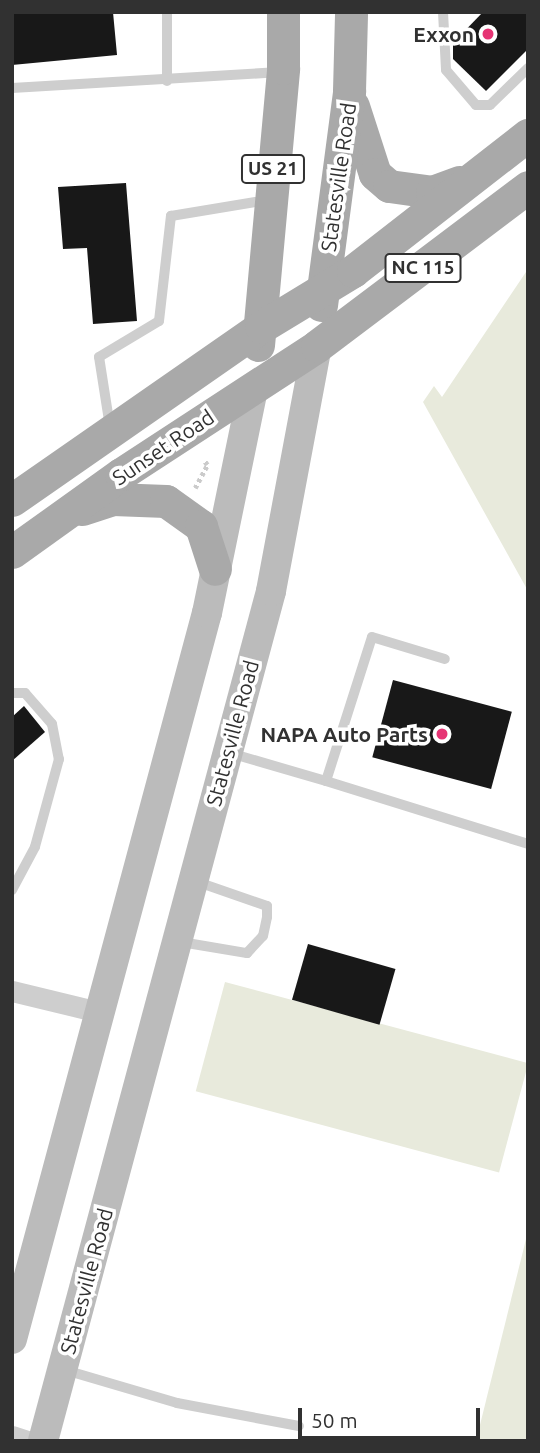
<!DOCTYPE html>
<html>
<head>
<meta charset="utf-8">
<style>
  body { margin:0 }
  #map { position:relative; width:540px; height:1453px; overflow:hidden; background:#fff; font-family:Ubuntu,sans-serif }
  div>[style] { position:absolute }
  .green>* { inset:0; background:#e8eadc; transform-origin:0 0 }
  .building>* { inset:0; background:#181818; transform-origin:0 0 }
  .path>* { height:4.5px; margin-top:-2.25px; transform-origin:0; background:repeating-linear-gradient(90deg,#cbcbcb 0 3.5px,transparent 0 7px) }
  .service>* { height:10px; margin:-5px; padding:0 5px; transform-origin:5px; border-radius:5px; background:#cecece }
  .minor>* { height:21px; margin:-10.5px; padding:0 10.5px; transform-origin:10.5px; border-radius:10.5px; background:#cecece }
  .secondary>* { height:30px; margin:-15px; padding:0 15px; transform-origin:15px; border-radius:15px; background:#bbb }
  .primary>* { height:33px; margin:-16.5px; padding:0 16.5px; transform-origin:16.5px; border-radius:16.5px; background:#a9a9a9 }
  .dots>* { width:19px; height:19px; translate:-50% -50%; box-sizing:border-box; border:4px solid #fff; border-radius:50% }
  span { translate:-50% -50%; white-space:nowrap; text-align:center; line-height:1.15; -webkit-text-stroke:7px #fff; paint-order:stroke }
  .shield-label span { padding:2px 5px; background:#fff; border:2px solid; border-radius:5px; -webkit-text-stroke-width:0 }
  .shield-label { font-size:19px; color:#313131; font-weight:700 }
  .poi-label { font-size:21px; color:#313131; font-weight:700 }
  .right { translate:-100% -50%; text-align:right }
  .street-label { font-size:21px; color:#313131 }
  .frame { position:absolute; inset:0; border:14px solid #313131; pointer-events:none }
  .scale { position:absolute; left:298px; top:1408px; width:182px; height:32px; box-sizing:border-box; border:4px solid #313131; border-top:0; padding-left:9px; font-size:21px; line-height:24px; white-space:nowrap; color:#313131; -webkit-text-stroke:5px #fff; paint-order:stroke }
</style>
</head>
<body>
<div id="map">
  <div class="green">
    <div style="clip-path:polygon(528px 269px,528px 591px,423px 402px,434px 386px,442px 397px)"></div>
    <div style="left:225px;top:982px;width:314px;height:113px;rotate:15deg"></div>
    <div style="clip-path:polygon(528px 1231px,528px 1441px,476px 1441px)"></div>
  </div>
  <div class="building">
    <div style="clip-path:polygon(12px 12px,113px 12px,117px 55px,12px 65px)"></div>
    <div style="clip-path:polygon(483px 12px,528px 12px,528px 49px,486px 91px,453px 59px,453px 43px)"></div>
    <div style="clip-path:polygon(126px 183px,137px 321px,93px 324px,87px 248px,63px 249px,58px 187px)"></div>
    <div style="left:393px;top:680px;width:123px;height:80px;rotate:15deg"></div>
    <div style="clip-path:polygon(24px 706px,45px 732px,12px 761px,12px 717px)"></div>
    <div style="left:308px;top:944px;width:91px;height:58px;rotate:16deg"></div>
  </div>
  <div class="path">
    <div style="left:195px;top:488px;width:26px;rotate:-62deg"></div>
    <div style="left:207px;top:465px;width:6px;rotate:-121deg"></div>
  </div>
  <div class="service">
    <div style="left:443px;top:12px;width:58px;rotate:87deg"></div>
    <div style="left:446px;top:70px;width:46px;rotate:49.4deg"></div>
    <div style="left:476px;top:105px;width:14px"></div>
    <div style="left:490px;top:105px;width:53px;rotate:-44.2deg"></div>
    <div style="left:167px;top:81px;width:69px;rotate:-90deg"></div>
    <div style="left:12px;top:88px;width:268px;rotate:-3.4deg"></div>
    <div style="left:110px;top:427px;width:71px;rotate:-98.9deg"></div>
    <div style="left:99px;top:357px;width:70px;rotate:-31deg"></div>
    <div style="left:159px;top:321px;width:106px;rotate:-83.5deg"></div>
    <div style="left:171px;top:216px;width:98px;rotate:-9.4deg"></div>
    <div style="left:12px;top:693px;width:13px"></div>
    <div style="left:25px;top:693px;width:41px;rotate:48.9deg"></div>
    <div style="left:52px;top:724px;width:36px;rotate:79deg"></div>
    <div style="left:59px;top:759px;width:91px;rotate:105.3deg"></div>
    <div style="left:35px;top:847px;width:49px;rotate:118.1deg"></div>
    <div style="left:230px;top:753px;width:100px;rotate:16.3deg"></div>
    <div style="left:326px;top:781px;width:151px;rotate:-72.3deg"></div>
    <div style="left:372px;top:637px;width:76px;rotate:16.8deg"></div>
    <div style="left:326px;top:781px;width:212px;rotate:17.3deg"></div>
    <div style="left:181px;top:942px;width:67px;rotate:9.5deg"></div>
    <div style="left:247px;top:953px;width:23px;rotate:-47deg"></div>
    <div style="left:263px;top:936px;width:19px;rotate:-78deg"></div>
    <div style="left:267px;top:917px;width:11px;rotate:-90deg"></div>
    <div style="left:267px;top:906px;width:76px;rotate:-160.9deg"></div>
    <div style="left:65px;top:1370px;width:117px;rotate:16.4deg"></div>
    <div style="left:177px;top:1403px;width:124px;rotate:10.7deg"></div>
  </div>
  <div class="minor">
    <div style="left:12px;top:991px;width:89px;rotate:13.6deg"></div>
    <div style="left:12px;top:1436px;width:16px;rotate:18deg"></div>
  </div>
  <div class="secondary">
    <div style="left:12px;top:1339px;width:752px;rotate:-74.97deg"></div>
    <div style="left:207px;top:613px;width:230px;rotate:-78.4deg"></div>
    <div style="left:43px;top:1441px;width:880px;rotate:-74.98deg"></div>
    <div style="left:271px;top:591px;width:249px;rotate:-79.4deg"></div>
  </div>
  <div class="primary">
    <div style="left:353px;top:106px;width:71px;rotate:72.1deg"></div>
    <div style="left:375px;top:174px;width:18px;rotate:41deg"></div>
    <div style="left:389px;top:186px;width:43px;rotate:7.9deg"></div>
    <div style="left:432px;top:192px;width:29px;rotate:-20deg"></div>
    <div style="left:321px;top:305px;width:216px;rotate:-82.5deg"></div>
    <div style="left:349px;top:91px;width:79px;rotate:-88.5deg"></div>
    <div style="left:258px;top:345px;width:278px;rotate:-84.8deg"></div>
    <div style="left:283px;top:68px;width:56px;rotate:-90deg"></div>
    <div style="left:12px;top:500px;width:303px;rotate:-34.8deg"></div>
    <div style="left:261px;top:327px;width:108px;rotate:-31.3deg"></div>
    <div style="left:353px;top:271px;width:222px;rotate:-37.9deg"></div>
    <div style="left:82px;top:509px;width:33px;rotate:-18deg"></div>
    <div style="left:113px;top:499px;width:53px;rotate:2.2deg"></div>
    <div style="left:166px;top:501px;width:43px;rotate:35.5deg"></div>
    <div style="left:201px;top:526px;width:45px;rotate:72deg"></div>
    <div style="left:12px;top:552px;width:134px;rotate:-35.6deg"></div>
    <div style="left:121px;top:474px;width:234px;rotate:-33.1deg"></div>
    <div style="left:317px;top:346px;width:264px;rotate:-37deg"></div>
  </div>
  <div class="dots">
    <div style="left:488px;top:34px;background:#e63474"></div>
    <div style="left:442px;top:734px;background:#e63474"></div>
  </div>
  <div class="shield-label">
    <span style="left:273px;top:169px">US 21</span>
    <span style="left:423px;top:268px">NC 115</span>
  </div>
  <div class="poi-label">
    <span class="right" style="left:474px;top:34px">Exxon</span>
    <span class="right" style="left:428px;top:734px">NAPA Auto Parts</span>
  </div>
  <div class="street-label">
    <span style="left:338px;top:177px;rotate:-82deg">Statesville Road</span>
    <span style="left:163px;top:447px;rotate:-34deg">Sunset Road</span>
    <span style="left:232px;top:733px;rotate:-75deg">Statesville Road</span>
    <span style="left:86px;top:1281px;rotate:-75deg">Statesville Road</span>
  </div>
  <div class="frame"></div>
  <div class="scale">50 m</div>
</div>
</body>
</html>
